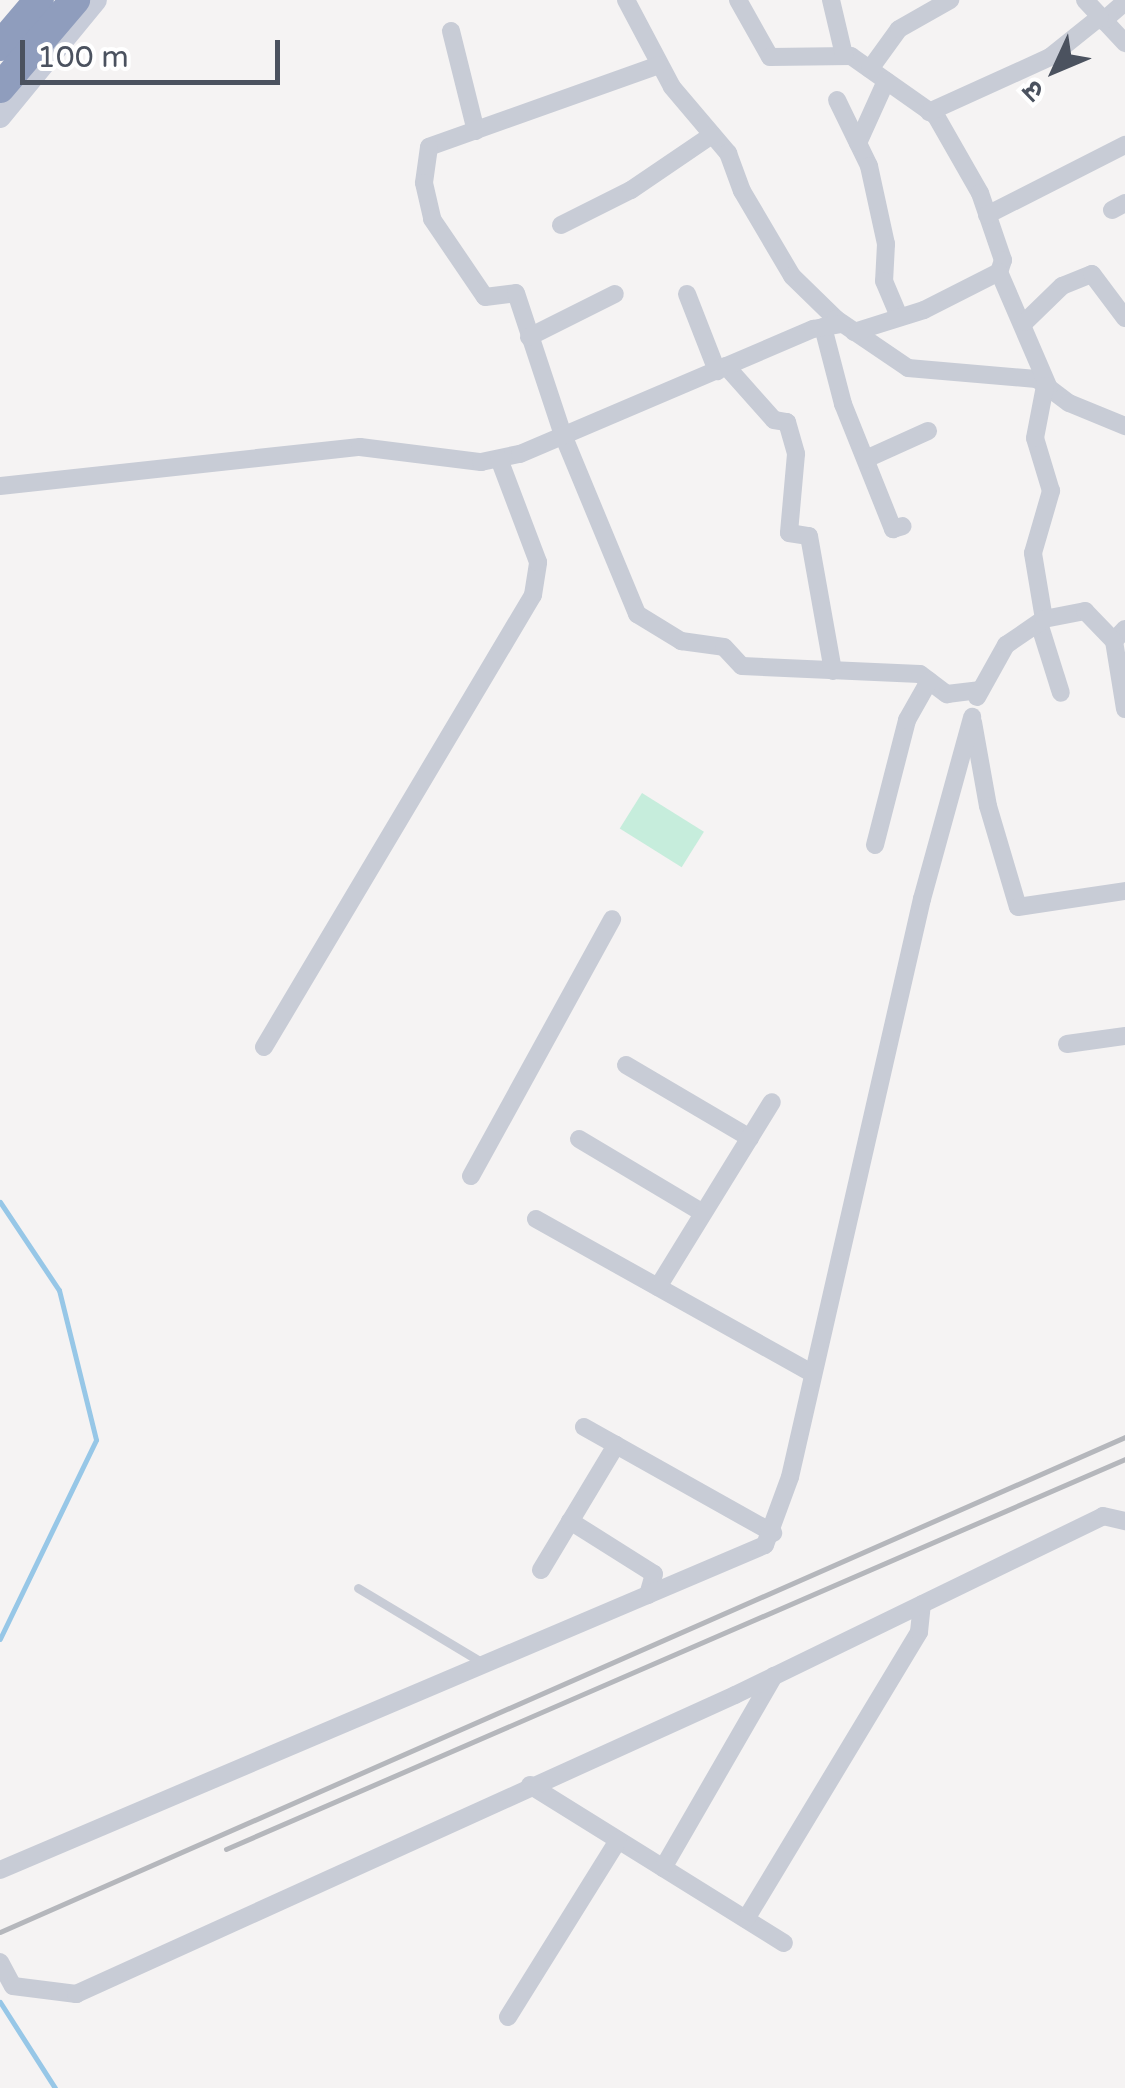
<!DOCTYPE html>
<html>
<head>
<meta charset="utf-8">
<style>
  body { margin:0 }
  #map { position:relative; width:1125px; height:2088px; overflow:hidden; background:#f5f3f3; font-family:"Varela Round","Noto Sans Devanagari",sans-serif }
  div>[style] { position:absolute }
  .green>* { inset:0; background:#c6eddc; transform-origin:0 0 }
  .stream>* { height:5px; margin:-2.5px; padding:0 2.5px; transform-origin:2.5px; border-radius:2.5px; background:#97c7e7 }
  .lane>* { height:9px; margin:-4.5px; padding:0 4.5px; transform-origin:4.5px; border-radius:4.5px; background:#c8ccd6 }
  .street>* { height:18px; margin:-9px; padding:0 9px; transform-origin:9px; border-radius:9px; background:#c8ccd6 }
  .secondary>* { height:22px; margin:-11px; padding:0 11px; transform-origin:11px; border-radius:11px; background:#c7ccd9 }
  .highway>* { height:30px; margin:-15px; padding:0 15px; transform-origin:15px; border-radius:15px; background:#8f9dbd }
  .rail>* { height:5px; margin:-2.5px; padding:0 2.5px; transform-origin:2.5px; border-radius:2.5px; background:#b5b7bc }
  span { translate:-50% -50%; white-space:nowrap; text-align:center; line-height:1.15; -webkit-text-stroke:8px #fff; paint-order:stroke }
  .north { position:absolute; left:1005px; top:20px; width:100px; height:100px; -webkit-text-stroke:8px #fff; paint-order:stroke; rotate:226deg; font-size:28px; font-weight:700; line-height:40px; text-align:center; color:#4b525f }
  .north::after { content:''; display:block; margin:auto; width:35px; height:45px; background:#4b525f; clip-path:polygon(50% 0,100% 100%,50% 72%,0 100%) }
  .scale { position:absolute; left:20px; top:40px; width:260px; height:45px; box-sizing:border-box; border:5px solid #4b525f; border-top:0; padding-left:12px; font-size:30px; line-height:35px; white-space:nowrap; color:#4b525f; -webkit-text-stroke:8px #fff; paint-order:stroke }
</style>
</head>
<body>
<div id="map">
  <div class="green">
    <div style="left:642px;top:793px;width:73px;height:42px;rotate:32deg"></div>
  </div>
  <div class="stream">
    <div style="left:0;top:1202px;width:106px;rotate:56.2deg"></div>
    <div style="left:59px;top:1290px;width:154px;rotate:76.1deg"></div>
    <div style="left:96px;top:1440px;width:221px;rotate:115.8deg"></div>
    <div style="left:0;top:2002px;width:102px;rotate:57.4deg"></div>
  </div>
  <div class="lane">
    <div style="left:358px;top:1588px;width:144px;rotate:31deg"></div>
  </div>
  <div class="street">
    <div style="left:626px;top:0;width:98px;rotate:62.1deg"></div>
    <div style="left:672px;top:87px;width:87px;rotate:49.7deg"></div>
    <div style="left:728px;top:153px;width:40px;rotate:69.8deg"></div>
    <div style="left:742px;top:191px;width:99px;rotate:59.5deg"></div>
    <div style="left:792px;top:276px;width:62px;rotate:44.3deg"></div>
    <div style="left:836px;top:319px;width:87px;rotate:34.2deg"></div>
    <div style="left:908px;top:368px;width:129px;rotate:4.9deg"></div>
    <div style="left:1037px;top:379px;width:40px;rotate:37deg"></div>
    <div style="left:1069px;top:403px;width:61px;rotate:22.3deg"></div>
    <div style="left:738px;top:0;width:65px;rotate:60.7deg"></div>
    <div style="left:770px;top:57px;width:81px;rotate:-0.7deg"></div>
    <div style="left:851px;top:56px;width:104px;rotate:35.2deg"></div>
    <div style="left:936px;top:116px;width:89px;rotate:60.3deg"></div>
    <div style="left:980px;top:193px;width:71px;rotate:71.1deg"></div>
    <div style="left:1003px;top:260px;width:13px;rotate:108deg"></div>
    <div style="left:999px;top:272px;width:126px;rotate:66.7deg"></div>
    <div style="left:831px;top:0;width:57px;rotate:76.7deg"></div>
    <div style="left:1085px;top:0;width:59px;rotate:47.1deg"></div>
    <div style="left:1103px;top:21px;width:29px;rotate:-41deg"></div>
    <div style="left:451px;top:31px;width:103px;rotate:76deg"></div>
    <div style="left:659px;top:65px;width:244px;rotate:160.4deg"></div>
    <div style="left:429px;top:147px;width:36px;rotate:98deg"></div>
    <div style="left:424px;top:183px;width:37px;rotate:77deg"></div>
    <div style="left:432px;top:219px;width:94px;rotate:55.8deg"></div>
    <div style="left:485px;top:297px;width:31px;rotate:-7deg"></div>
    <div style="left:516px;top:293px;width:150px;rotate:71.7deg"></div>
    <div style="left:563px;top:435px;width:194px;rotate:67.5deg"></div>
    <div style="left:637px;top:614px;width:52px;rotate:31.5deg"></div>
    <div style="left:681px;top:641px;width:43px;rotate:7.9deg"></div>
    <div style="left:724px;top:647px;width:26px;rotate:47deg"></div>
    <div style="left:742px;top:666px;width:178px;rotate:2.6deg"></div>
    <div style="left:920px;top:674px;width:34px;rotate:37deg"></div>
    <div style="left:947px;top:694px;width:32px;rotate:-7deg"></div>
    <div style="left:870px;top:69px;width:49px;rotate:-54.1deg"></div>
    <div style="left:899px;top:29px;width:59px;rotate:-29.6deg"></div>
    <div style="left:837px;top:100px;width:73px;rotate:64.1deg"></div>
    <div style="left:869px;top:166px;width:80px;rotate:77.7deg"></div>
    <div style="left:886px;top:244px;width:37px;rotate:93deg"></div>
    <div style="left:884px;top:281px;width:39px;rotate:67deg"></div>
    <div style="left:929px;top:112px;width:133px;rotate:-24.4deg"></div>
    <div style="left:1050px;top:57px;width:64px;rotate:-38.7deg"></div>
    <div style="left:858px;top:143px;width:68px;rotate:-65.7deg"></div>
    <div style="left:1112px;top:210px;width:15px;rotate:-28deg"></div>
    <div style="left:987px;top:215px;width:155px;rotate:-26.9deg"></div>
    <div style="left:561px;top:225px;width:78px;rotate:-26.6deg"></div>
    <div style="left:631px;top:190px;width:98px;rotate:-34.2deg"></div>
    <div style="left:687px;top:294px;width:83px;rotate:68.7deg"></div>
    <div style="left:1025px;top:322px;width:52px;rotate:-44.2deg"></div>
    <div style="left:1062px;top:286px;width:32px;rotate:-22deg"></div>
    <div style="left:1092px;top:274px;width:55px;rotate:53.1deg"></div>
    <div style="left:823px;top:327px;width:80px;rotate:75.4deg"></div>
    <div style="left:843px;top:404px;width:135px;rotate:68.2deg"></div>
    <div style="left:893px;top:529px;width:10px;rotate:-17deg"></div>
    <div style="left:854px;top:332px;width:73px;rotate:-17.4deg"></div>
    <div style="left:924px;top:310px;width:84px;rotate:-26.9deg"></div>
    <div style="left:529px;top:337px;width:96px;rotate:-26.6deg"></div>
    <div style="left:726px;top:366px;width:72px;rotate:48.4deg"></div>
    <div style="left:774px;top:420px;width:13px;rotate:9deg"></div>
    <div style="left:787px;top:422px;width:33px;rotate:74deg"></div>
    <div style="left:796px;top:454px;width:79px;rotate:95.1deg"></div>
    <div style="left:789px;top:533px;width:20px;rotate:9deg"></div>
    <div style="left:809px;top:536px;width:137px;rotate:79.9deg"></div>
    <div style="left:866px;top:459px;width:68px;rotate:-24.3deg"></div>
    <div style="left:0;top:486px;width:362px;rotate:-6.2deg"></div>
    <div style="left:360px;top:447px;width:122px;rotate:7.1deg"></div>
    <div style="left:481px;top:462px;width:40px;rotate:-12deg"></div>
    <div style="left:520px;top:454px;width:319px;rotate:-23.1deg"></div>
    <div style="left:813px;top:329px;width:29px;rotate:-10deg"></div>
    <div style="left:1044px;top:619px;width:67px;rotate:-99.5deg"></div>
    <div style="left:1033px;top:553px;width:65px;rotate:-73.8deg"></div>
    <div style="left:1051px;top:491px;width:55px;rotate:-106.8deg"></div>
    <div style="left:1035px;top:438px;width:53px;rotate:-79.1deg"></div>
    <div style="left:1039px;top:623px;width:73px;rotate:72.6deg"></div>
    <div style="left:1125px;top:629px;width:16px;rotate:133deg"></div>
    <div style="left:1114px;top:641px;width:69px;rotate:80.8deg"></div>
    <div style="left:977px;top:697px;width:60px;rotate:-60.9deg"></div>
    <div style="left:1006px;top:645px;width:46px;rotate:-34.4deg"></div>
    <div style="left:1044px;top:619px;width:42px;rotate:-11deg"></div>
    <div style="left:1085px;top:611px;width:42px;rotate:46deg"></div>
    <div style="left:973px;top:722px;width:85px;rotate:79.9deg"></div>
    <div style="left:988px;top:806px;width:105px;rotate:73.5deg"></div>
    <div style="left:1018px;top:907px;width:108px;rotate:-8.5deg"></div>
    <div style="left:875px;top:845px;width:129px;rotate:-75.6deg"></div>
    <div style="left:907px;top:720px;width:45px;rotate:-60.6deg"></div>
    <div style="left:1067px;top:1044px;width:59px;rotate:-7.9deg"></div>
    <div style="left:264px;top:1047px;width:526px;rotate:-59.24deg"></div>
    <div style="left:533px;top:595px;width:33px;rotate:-81deg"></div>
    <div style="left:538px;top:562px;width:110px;rotate:-110.7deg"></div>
    <div style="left:626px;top:1065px;width:144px;rotate:30.5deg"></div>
    <div style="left:579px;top:1139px;width:144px;rotate:30.8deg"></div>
    <div style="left:471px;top:1176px;width:293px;rotate:-61.2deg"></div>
    <div style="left:536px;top:1219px;width:314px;rotate:29.2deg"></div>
    <div style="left:658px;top:1287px;width:217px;rotate:-58.4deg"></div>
    <div style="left:584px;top:1427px;width:217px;rotate:29.3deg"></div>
    <div style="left:570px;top:1521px;width:99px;rotate:32.2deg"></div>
    <div style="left:654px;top:1574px;width:22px;rotate:106deg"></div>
    <div style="left:541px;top:1570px;width:146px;rotate:-59deg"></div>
    <div style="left:530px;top:1785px;width:299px;rotate:31.9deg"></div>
    <div style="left:663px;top:1868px;width:222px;rotate:-60deg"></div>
    <div style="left:0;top:1870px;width:831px;rotate:-23.02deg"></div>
    <div style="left:765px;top:1545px;width:72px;rotate:-69.8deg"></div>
    <div style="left:790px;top:1477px;width:593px;rotate:-77.14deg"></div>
    <div style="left:922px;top:899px;width:189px;rotate:-74.6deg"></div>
    <div style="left:746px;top:1919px;width:335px;rotate:-58.9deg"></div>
    <div style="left:919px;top:1632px;width:28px;rotate:-84deg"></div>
    <div style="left:0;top:1962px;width:27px;rotate:62deg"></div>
    <div style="left:13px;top:1986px;width:64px;rotate:7.2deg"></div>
    <div style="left:76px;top:1994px;width:724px;rotate:-24.4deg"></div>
    <div style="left:735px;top:1695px;width:409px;rotate:-25.9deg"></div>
    <div style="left:1103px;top:1516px;width:23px;rotate:13deg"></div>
    <div style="left:508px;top:2017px;width:208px;rotate:-58.1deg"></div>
  </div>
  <div class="secondary">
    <div style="left:0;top:117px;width:151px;rotate:-50.6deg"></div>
  </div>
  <div class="highway">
    <div style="left:0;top:46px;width:60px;rotate:-49.7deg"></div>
    <div style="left:0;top:88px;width:116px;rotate:-49.6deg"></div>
  </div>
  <div class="rail">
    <div style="left:226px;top:1849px;width:980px;rotate:-23.45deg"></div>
    <div style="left:0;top:1932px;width:1229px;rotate:-23.75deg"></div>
  </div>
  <div class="north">उ</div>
  <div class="scale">100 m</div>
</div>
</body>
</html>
